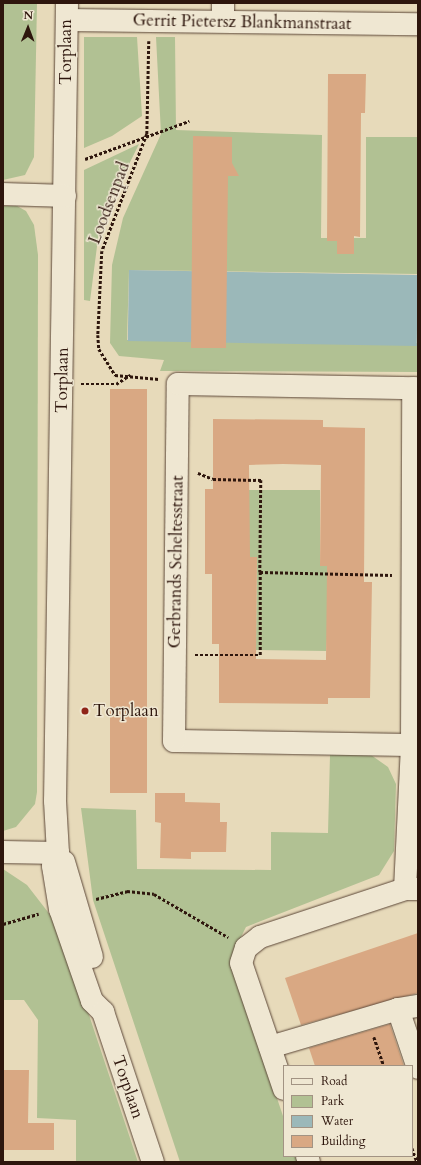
<!DOCTYPE html>
<html>
<head>
<meta charset="utf-8">
<style>
  body { margin:0 }
  #map { position:relative; width:421px; height:1165px; overflow:hidden; background:#e7daba; font-family:Cardo,serif }
  div>[style] { position:absolute }
  .green>* { inset:0; background:#b1c193 }
  .water>* { inset:0; background:#9bb8b9; transform-origin:0 0 }
  .building>* { inset:0; background:#d9a883; transform-origin:0 0 }
  .path>* { height:2.5px; margin-top:-1.25px; transform-origin:0; background:repeating-linear-gradient(90deg,#2e160d 0 3px,transparent 0 5px) }
  .roads { filter:drop-shadow(0 0 1px #5c4738) drop-shadow(0 0 1px #5c4738) }
  .minor>* { height:22px; margin:-11px; padding:0 11px; transform-origin:11px; border-radius:11px; background:#efe7d2 }
  .dots>* { width:11px; height:11px; translate:-50% -50%; box-sizing:border-box; border:2px solid #efe7d2; border-radius:50% }
  span { translate:-50% -50%; white-space:nowrap; text-align:center; line-height:1.15; -webkit-text-stroke:3px #efe7d2; paint-order:stroke }
  .street-label { font-size:17px; color:#2e160d }
  .poi-label { font-size:17px; color:#2e160d }
  .left { translate:0 -50%; text-align:left }
  .frame { position:absolute; inset:0; border:4px solid #2e160d; pointer-events:none }
  .legend { position:absolute; left:283px; top:1065px; width:130px; height:92px; box-sizing:border-box; background:#efe7d2; border:1px solid #a29383; margin:0; padding:5px 7px; list-style:none; font-size:12px; color:#2e160d }
  .legend li { display:flex; align-items:center; gap:8px; height:20px }
  .legend b { width:20px; border:1px solid #a29383 }
  .north { position:absolute; left:8px; top:8px; width:40px; height:40px; -webkit-text-stroke:3px #efe7d2; paint-order:stroke; rotate:1deg; font-size:11px; font-weight:700; line-height:16px; text-align:center; color:#2e160d }
  .north::after { content:''; display:block; margin:auto; width:14px; height:18px; background:#2e160d; clip-path:polygon(50% 0,100% 100%,50% 72%,0 100%) }
</style>
</head>
<body>
<div id="map">
  <div class="green">
    <div style="clip-path:polygon(4px 3px,37px 3px,34px 157px,25px 175px,3px 180px)"></div>
    <div style="clip-path:polygon(84px 37px,137px 37px,142px 116px,112px 136px,84px 148px)"></div>
    <div style="clip-path:polygon(156px 37px,175px 37px,176px 130px,322px 135px,321px 238px,366px 238px,366px 137px,418px 137px,418px 274px,129px 270px,127px 340px,418px 343px,418px 372px,160px 371px,164px 360px,119px 356px,110px 343px,112px 265px,123px 218px,161px 134px)"></div>
    <div style="clip-path:polygon(139px 144px,100px 223px,90px 301px,84px 300px,84px 170px)"></div>
    <div style="clip-path:polygon(3px 206px,17px 206px,26px 211px,34px 225px,38px 255px,37px 792px,35px 804px,16px 827px,3px 831px)"></div>
    <div style="clip-path:polygon(249px 490px,320px 490px,320px 565px,333px 566px,326px 651px,256px 650px,257px 558px,249px 558px)"></div>
    <div style="clip-path:polygon(330px 755px,371px 755px,388px 767px,396px 784px,394px 851px,379px 875px,246px 927px,234px 951px,251px 1021px,284px 1119px,284px 1156px,296px 1156px,298px 1162px,180px 1162px,93px 900px,81px 808px,136px 810px,137px 869px,271px 870px,271px 832px,328px 833px)"></div>
    <div style="clip-path:polygon(3px 869px,27px 885px,51px 916px,87px 1009px,138px 1162px,76px 1162px,76px 1120px,37px 1118px,38px 1020px,24px 1000px,3px 1000px)"></div>
  </div>
  <div class="water">
    <div style="left:129px;top:270px;width:289px;height:71px;rotate:1deg"></div>
  </div>
  <div class="building">
    <div style="clip-path:polygon(328px 74px,366px 74px,365px 113px,361px 113px,360px 237px,354px 236px,354px 254px,337px 254px,337px 241px,327px 241px)"></div>
    <div style="clip-path:polygon(193px 136px,232px 137px,232px 163px,239px 176px,228px 176px,226px 348px,191px 348px)"></div>
    <div style="left:110px;top:389px;width:37px;height:404px"></div>
    <div style="clip-path:polygon(evenodd,213px 419px,323px 420px,323px 427px,365px 428px,364px 582px,372px 582px,370px 698px,328px 698px,328px 704px,219px 703px,219px 644px,212px 644px,212px 574px,205px 574px,205px 489px,213px 489px,213px 419px,283px 464px,321px 465px,320px 566px,327px 566px,326px 660px,256px 659px,257px 557px,250px 557px,249px 465px,283px 464px)"></div>
    <div style="clip-path:polygon(155px 793px,185px 793px,185px 802px,220px 803px,220px 822px,227px 822px,226px 852px,191px 852px,191px 859px,160px 858px,161px 823px,155px 822px)"></div>
    <div style="clip-path:polygon(418px 933px,418px 993px,301px 1025px,285px 978px)"></div>
    <div style="clip-path:polygon(390px 1024px,404px 1066px,315px 1066px,309px 1048px)"></div>
    <div style="clip-path:polygon(3px 1070px,29px 1070px,28px 1123px,54px 1123px,54px 1150px,3px 1150px)"></div>
  </div>
  <div class="path">
    <div style="left:149px;top:41px;width:93px;rotate:91.2deg"></div>
    <div style="left:147px;top:134px;width:125px;rotate:111deg"></div>
    <div style="left:102px;top:251px;width:84px;rotate:92.7deg"></div>
    <div style="left:98px;top:335px;width:14px;rotate:86deg"></div>
    <div style="left:99px;top:349px;width:31px;rotate:58deg"></div>
    <div style="left:115px;top:375px;width:44px;rotate:5.2deg"></div>
    <div style="left:85px;top:159px;width:111px;rotate:-20.1deg"></div>
    <div style="left:81px;top:384px;width:35px"></div>
    <div style="left:116px;top:384px;width:17px;rotate:-33deg"></div>
    <div style="left:198px;top:473px;width:16px;rotate:22deg"></div>
    <div style="left:213px;top:479px;width:48px;rotate:1.2deg"></div>
    <div style="left:261px;top:480px;width:92px;rotate:90.6deg"></div>
    <div style="left:260px;top:572px;width:132px;rotate:1.3deg"></div>
    <div style="left:195px;top:655px;width:65px"></div>
    <div style="left:260px;top:655px;width:83px;rotate:-90deg"></div>
    <div style="left:96px;top:899px;width:32px;rotate:-14deg"></div>
    <div style="left:127px;top:891px;width:27px;rotate:6deg"></div>
    <div style="left:154px;top:894px;width:86px;rotate:30.2deg"></div>
    <div style="left:3px;top:924px;width:37px;rotate:-16deg"></div>
    <div style="left:374px;top:1037px;width:31px;rotate:71deg"></div>
    <div style="left:412px;top:1148px;width:15px;rotate:70deg"></div>
  </div>
  <div class="roads">
    <div class="minor">
      <div style="left:67px;top:3px;width:798px;rotate:90.86deg"></div>
      <div style="left:55px;top:801px;width:52px;rotate:86.7deg"></div>
      <div style="left:58px;top:853px;width:14px;rotate:111deg"></div>
      <div style="left:53px;top:866px;width:44px;rotate:80.8deg"></div>
      <div style="left:60px;top:909px;width:97px;rotate:70.8deg"></div>
      <div style="left:92px;top:1001px;width:16px;rotate:45deg"></div>
      <div style="left:103px;top:1012px;width:158px;rotate:71.6deg"></div>
      <div style="left:223px;top:3px;width:18px;rotate:90deg"></div>
      <div style="left:67px;top:20px;width:351px;rotate:0.7deg"></div>
      <div style="left:3px;top:194px;width:62px;rotate:1.8deg"></div>
      <div style="left:412px;top:745px;width:238px;rotate:-179deg"></div>
      <div style="left:174px;top:741px;width:357px;rotate:-89.4deg"></div>
      <div style="left:178px;top:384px;width:240px;rotate:1deg"></div>
      <div style="left:3px;top:852px;width:55px;rotate:1deg"></div>
      <div style="left:64px;top:862px;width:99px;rotate:73.6deg"></div>
      <div style="left:405px;top:889px;width:144px;rotate:-87.2deg"></div>
      <div style="left:412px;top:745px;width:357px;rotate:-89.8deg"></div>
      <div style="left:398px;top:1009px;width:20px;rotate:-9deg"></div>
      <div style="left:270px;top:1047px;width:134px;rotate:-16.5deg"></div>
      <div style="left:398px;top:1009px;width:62px;rotate:71.3deg"></div>
      <div style="left:284px;top:1089px;width:133px;rotate:-108.8deg"></div>
      <div style="left:241px;top:963px;width:16px;rotate:-72deg"></div>
      <div style="left:246px;top:948px;width:18px;rotate:-38deg"></div>
      <div style="left:260px;top:937px;width:153px;rotate:-18.3deg"></div>
      <div style="left:405px;top:889px;width:13px"></div>
      <div style="left:307px;top:1156px;width:6px;rotate:72deg"></div>
    </div>
  </div>
  <div class="dots">
    <div style="left:85px;top:711px;background:#8f2418"></div>
  </div>
  <div class="street-label">
    <span style="left:242px;top:22px;rotate:1deg">Gerrit Pietersz Blankmanstraat</span>
    <span style="left:66px;top:52px;rotate:-90deg">Torplaan</span>
    <span style="left:109px;top:203px;rotate:-69deg">Loodsenpad</span>
    <span style="left:62px;top:380px;rotate:-89deg">Torplaan</span>
    <span style="left:176px;top:562px;rotate:-89deg">Gerbrands Scheltesstraat</span>
    <span style="left:128px;top:1087px;rotate:71deg">Torplaan</span>
  </div>
  <div class="poi-label">
    <span class="left" style="left:93px;top:711px">Torplaan</span>
  </div>
  <div class="frame"></div>
  <ul class="legend">
  <li><b style="height:5px;background:#efe7d2"></b>Road</li>
  <li><b style="height:11px;background:#b1c193"></b>Park</li>
  <li><b style="height:11px;background:#9bb8b9"></b>Water</li>
  <li><b style="height:11px;background:#d9a883"></b>Building</li>
  </ul>
  <div class="north">N</div>
</div>
</body>
</html>
